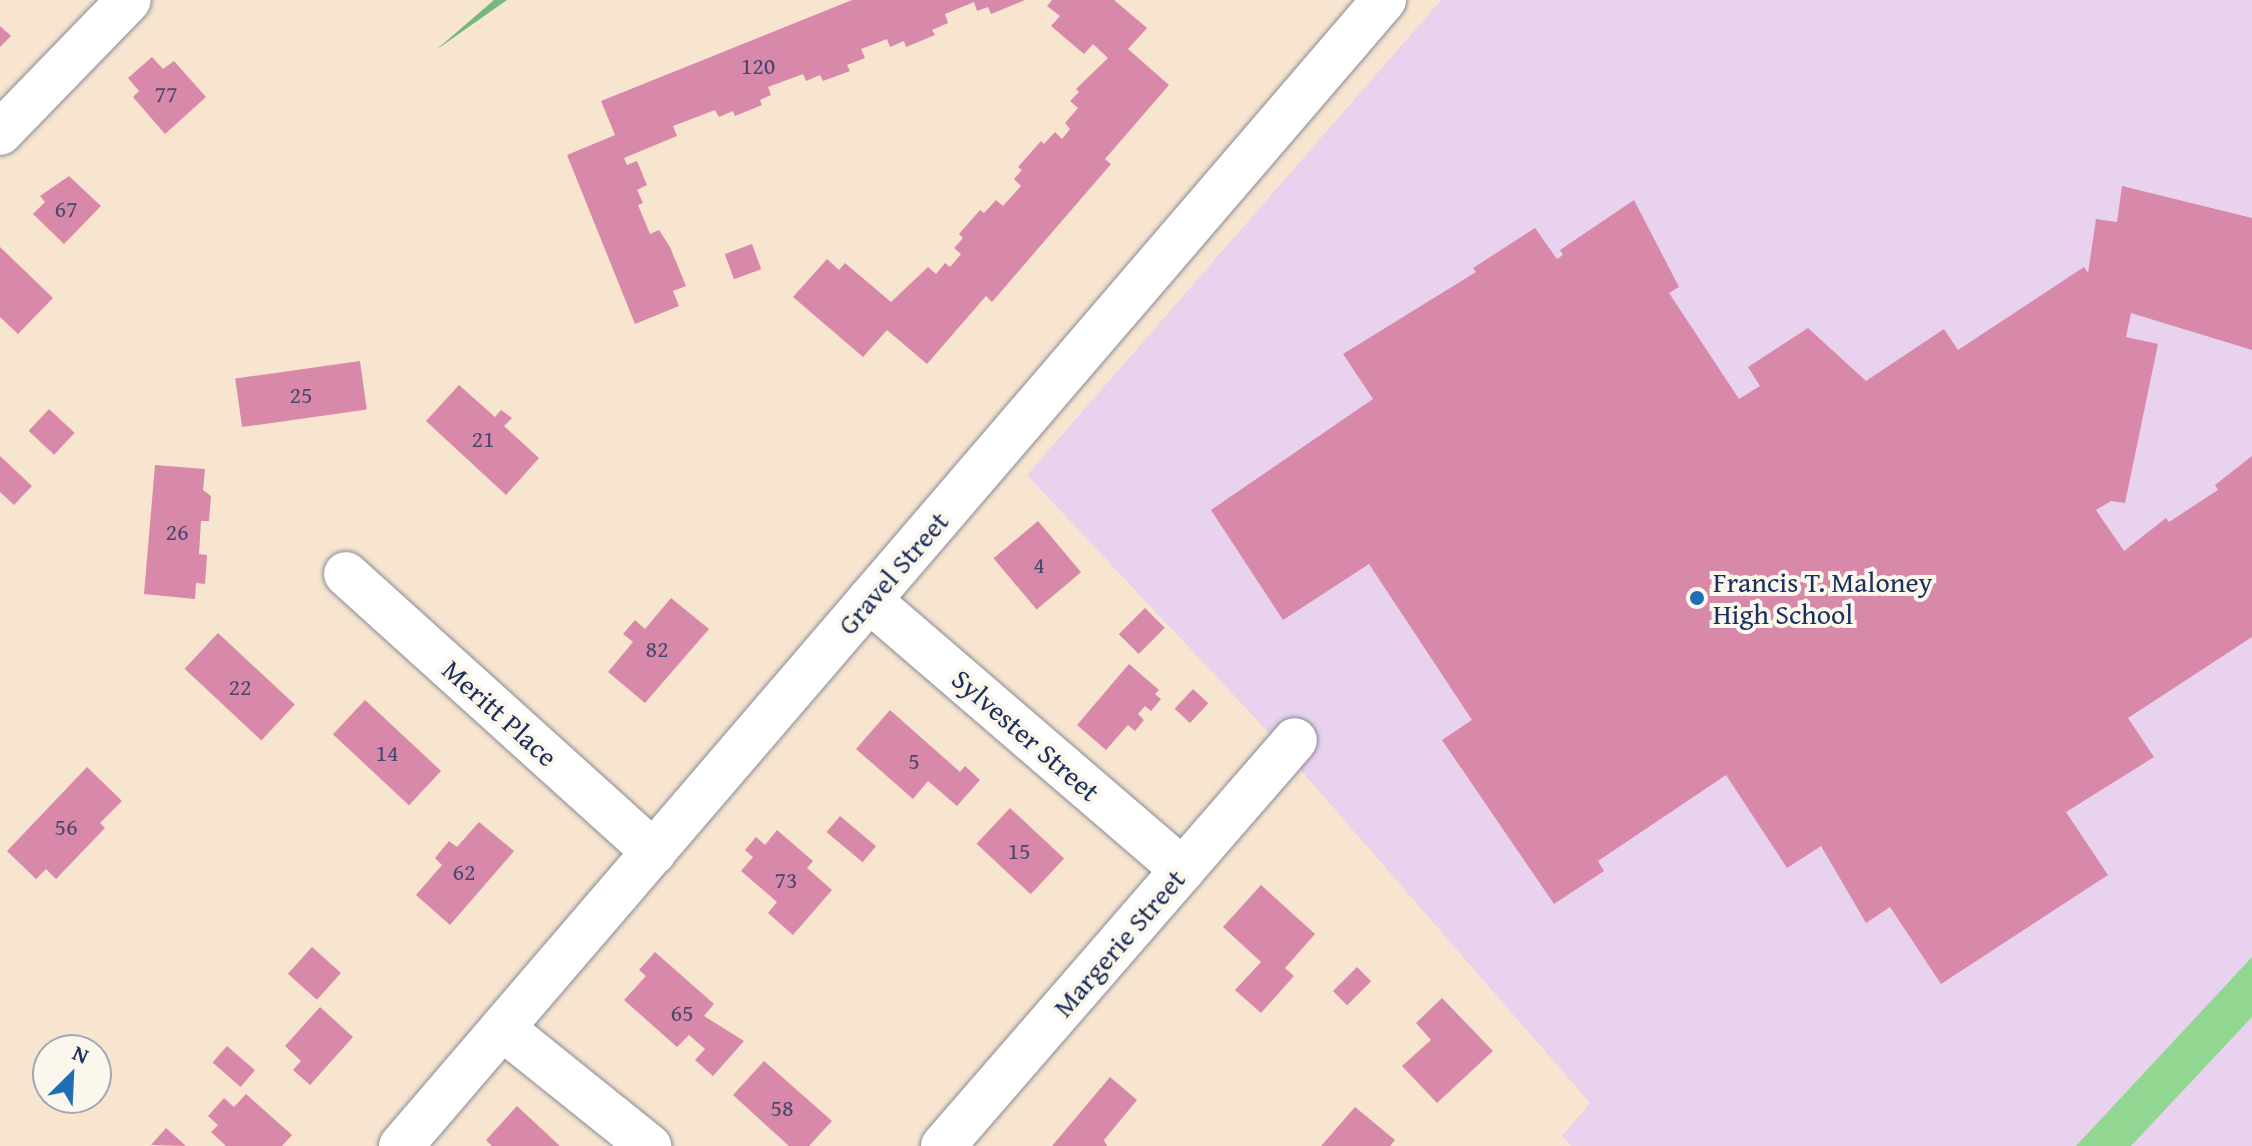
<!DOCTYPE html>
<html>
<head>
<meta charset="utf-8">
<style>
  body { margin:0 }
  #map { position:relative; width:2252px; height:1146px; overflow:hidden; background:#f7e5cf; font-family:"Gentium Book Plus",serif }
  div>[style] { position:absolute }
  .built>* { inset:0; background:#e8d2ee }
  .green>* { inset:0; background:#91d791 }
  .forest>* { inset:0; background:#74b87b }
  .building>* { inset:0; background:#d889a9; transform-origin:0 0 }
  .roads { filter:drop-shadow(0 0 2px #898a96) drop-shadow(0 0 2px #898a96) }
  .minor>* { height:44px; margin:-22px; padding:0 22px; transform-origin:22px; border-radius:22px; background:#fff }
  .major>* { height:44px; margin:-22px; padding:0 22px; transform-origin:22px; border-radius:22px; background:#fff }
  .dots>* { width:22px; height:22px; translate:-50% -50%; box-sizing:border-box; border:4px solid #fbf7ec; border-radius:50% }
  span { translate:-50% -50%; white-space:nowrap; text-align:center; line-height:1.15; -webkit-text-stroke:8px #fbf7ec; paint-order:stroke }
  .number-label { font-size:24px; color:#4a4671 }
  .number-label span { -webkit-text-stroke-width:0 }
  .street-label { font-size:28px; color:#1b2f5e }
  .poi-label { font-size:28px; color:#1b2f5e }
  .left { translate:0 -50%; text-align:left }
  .north { position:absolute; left:32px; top:1034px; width:80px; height:80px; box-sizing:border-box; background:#fbf7ec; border:2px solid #a1a7b3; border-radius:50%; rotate:24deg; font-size:22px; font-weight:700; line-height:32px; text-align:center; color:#1b2f5e }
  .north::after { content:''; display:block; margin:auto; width:28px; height:36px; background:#1f6fb2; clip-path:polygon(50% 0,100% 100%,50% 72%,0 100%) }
</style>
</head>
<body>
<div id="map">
  <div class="built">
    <div style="clip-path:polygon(1441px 0,2252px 0,2252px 1146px,1571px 1146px,1562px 1136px,1590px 1103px,1258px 721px,1027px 475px)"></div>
  </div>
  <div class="green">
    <div style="clip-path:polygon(2252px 957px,2252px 1017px,2131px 1146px,2076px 1146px)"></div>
  </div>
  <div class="forest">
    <div style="clip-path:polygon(494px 0,507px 0,436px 50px)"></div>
  </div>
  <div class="building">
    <div style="clip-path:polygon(852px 0,1025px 0,991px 14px,988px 7px,977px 11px,974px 2px,945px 14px,948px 23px,932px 30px,935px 35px,906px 47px,904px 41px,890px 47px,887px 39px,861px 49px,865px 58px,847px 65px,850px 71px,823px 81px,820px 75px,806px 81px,803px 74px,768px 87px,771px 95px,760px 100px,762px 105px,735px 116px,733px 111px,719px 117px,715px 110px,673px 126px,677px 136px,624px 158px,627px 165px,637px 161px,647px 185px,637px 190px,643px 203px,638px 205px,650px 234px,659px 230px,670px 247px,686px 286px,673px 291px,679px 306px,635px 324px,567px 155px,615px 135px,601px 101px)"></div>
    <div style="clip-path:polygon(1052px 0,1114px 0,1147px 28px,1128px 49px,1169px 85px,1105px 159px,1111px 164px,992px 302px,986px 296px,927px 364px,887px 330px,863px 357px,793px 297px,827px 259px,839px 270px,845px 263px,891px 302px,928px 267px,936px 274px,945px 263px,950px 267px,961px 254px,954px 248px,963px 238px,959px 234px,980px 210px,984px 213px,996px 200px,1003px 206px,1021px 186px,1014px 179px,1022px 170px,1018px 167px,1041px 141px,1044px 144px,1055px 132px,1062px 139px,1070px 129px,1065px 123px,1078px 108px,1070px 101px,1079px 92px,1076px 89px,1108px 58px,1093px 44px,1084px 54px,1051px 26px,1060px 16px,1047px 6px)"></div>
    <div style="clip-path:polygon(0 26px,11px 36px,0 47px)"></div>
    <div style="clip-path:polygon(152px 57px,163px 69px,174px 61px,206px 97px,165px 134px,133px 97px,139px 91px,128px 78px)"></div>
    <div style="clip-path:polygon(69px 176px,101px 206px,64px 244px,33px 214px,45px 202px,40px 196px)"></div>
    <div style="clip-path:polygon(2122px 186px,2252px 218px,2252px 350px,2131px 313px,2126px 337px,2158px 344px,2125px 503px,2111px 501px,2096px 510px,2124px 551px,2166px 518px,2169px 522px,2218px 490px,2215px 485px,2252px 456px,2252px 637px,2128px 718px,2154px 757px,2066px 812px,2108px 875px,1941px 984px,1890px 907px,1866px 923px,1821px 846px,1787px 868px,1726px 775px,1598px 861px,1604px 871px,1554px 904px,1442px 740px,1472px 720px,1369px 564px,1283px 620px,1211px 510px,1373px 399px,1343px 354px,1476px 272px,1473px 268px,1535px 228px,1557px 259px,1563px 255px,1560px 250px,1634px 200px,1679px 287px,1669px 293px,1739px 399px,1760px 386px,1748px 367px,1808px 328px,1866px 381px,1944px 329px,1958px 350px,2084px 267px,2088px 273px,2096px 219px,2117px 222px)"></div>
    <div style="left:752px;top:244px;width:27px;height:29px;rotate:70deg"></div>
    <div style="clip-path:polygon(0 247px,53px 298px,18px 334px,0 317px)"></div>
    <div style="left:360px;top:361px;width:49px;height:126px;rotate:82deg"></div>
    <div style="clip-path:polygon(459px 385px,495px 417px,501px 410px,512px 418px,504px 426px,539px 458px,506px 495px,426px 421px)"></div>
    <div style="left:49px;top:409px;width:35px;height:30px;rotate:43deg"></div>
    <div style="clip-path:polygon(0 456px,32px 486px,14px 505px,0 492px)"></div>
    <div style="clip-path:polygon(155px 465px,205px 469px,203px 490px,211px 496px,209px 521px,201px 521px,199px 554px,207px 555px,205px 584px,196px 583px,195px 599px,144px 594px)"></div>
    <div style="left:1038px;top:521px;width:67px;height:58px;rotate:50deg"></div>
    <div style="clip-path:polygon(671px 598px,709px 629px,645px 703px,608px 672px,633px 642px,623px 634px,635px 620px,645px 629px)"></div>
    <div style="left:1145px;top:608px;width:28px;height:37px;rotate:45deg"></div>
    <div style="left:218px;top:633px;width:105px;height:49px;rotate:43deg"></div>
    <div style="clip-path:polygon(1129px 664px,1159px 690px,1155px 694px,1161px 699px,1151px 711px,1145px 706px,1138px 714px,1144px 720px,1135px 731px,1128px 725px,1106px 750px,1077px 725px)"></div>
    <div style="left:1193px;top:689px;width:21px;height:27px;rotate:43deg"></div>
    <div style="left:365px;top:700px;width:104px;height:47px;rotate:43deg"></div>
    <div style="clip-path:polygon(890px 710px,960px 772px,965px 766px,980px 780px,957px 806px,928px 781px,913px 799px,856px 749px)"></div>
    <div style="clip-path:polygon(87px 767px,122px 801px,100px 823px,105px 828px,56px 879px,46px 869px,36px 879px,7px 851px)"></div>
    <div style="left:1010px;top:808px;width:74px;height:49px;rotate:43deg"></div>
    <div style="left:840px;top:816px;width:47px;height:21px;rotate:40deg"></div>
    <div style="clip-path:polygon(479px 822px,514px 851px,450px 925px,416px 895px,442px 865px,435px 858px,449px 841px,457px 847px)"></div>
    <div style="clip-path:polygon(777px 830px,813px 861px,807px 868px,832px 890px,793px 935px,768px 913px,777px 902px,741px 871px,753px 857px,745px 850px,756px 837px,765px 845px)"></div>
    <div style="clip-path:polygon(1261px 885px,1315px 934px,1285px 968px,1294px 976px,1261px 1013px,1235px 990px,1261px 962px,1223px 927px)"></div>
    <div style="left:312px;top:947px;width:39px;height:36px;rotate:42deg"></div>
    <div style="clip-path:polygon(655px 952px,714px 1004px,704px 1016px,744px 1041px,713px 1076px,695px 1060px,705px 1049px,689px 1035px,677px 1047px,624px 1000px,646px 976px,639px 970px)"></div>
    <div style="left:1357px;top:967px;width:20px;height:34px;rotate:45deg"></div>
    <div style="clip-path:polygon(1442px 998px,1493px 1051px,1437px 1103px,1402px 1066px,1431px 1040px,1416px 1023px)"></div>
    <div style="clip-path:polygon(320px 1007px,353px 1037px,310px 1085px,293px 1070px,301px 1061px,285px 1046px)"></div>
    <div style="left:227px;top:1046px;width:37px;height:22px;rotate:41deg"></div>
    <div style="clip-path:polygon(764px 1061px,832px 1121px,809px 1146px,789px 1146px,733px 1095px)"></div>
    <div style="clip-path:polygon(1110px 1077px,1137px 1100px,1104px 1140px,1107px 1146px,1052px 1146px)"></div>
    <div style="clip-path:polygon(246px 1094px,292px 1135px,282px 1146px,226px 1146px,211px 1132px,218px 1125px,208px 1116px,224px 1098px,234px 1107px)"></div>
    <div style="clip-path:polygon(517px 1106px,560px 1146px,492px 1146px,486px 1140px)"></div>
    <div style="clip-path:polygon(1355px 1107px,1395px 1140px,1390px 1146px,1321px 1146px)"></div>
    <div style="clip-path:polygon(166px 1128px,186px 1146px,151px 1145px)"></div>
  </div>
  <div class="roads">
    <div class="minor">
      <div style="left:0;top:133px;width:185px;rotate:-45.9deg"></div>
      <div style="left:346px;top:574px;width:415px;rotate:42.1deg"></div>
      <div style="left:869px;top:600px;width:414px;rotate:40.7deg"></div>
      <div style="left:502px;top:1028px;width:189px;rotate:38.8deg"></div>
      <div style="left:943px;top:1146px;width:537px;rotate:-49.07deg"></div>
    </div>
    <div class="major">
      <div style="left:401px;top:1146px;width:1510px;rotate:-49.38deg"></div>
    </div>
  </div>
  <div class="dots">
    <div style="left:1697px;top:598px;background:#1f6fb2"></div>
  </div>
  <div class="number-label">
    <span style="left:758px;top:66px">120</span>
    <span style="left:166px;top:94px">77</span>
    <span style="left:66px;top:209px">67</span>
    <span style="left:301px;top:395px">25</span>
    <span style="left:483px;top:439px">21</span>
    <span style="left:177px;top:532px">26</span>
    <span style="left:1039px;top:565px">4</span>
    <span style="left:657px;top:649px">82</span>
    <span style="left:240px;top:687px">22</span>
    <span style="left:387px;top:753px">14</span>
    <span style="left:914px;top:761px">5</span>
    <span style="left:66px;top:827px">56</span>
    <span style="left:1019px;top:851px">15</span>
    <span style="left:464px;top:872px">62</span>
    <span style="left:786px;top:880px">73</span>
    <span style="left:682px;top:1013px">65</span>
    <span style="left:782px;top:1108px">58</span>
  </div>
  <div class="street-label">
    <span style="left:893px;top:573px;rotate:-49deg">Gravel Street</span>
    <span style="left:500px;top:713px;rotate:42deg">Meritt Place</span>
    <span style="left:1026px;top:735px;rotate:41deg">Sylvester Street</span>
    <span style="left:1119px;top:943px;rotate:-49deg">Margerie Street</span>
  </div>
  <div class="poi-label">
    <span class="left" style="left:1713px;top:598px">Francis T. Maloney<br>High School</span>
  </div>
  <div class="north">N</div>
</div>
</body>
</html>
